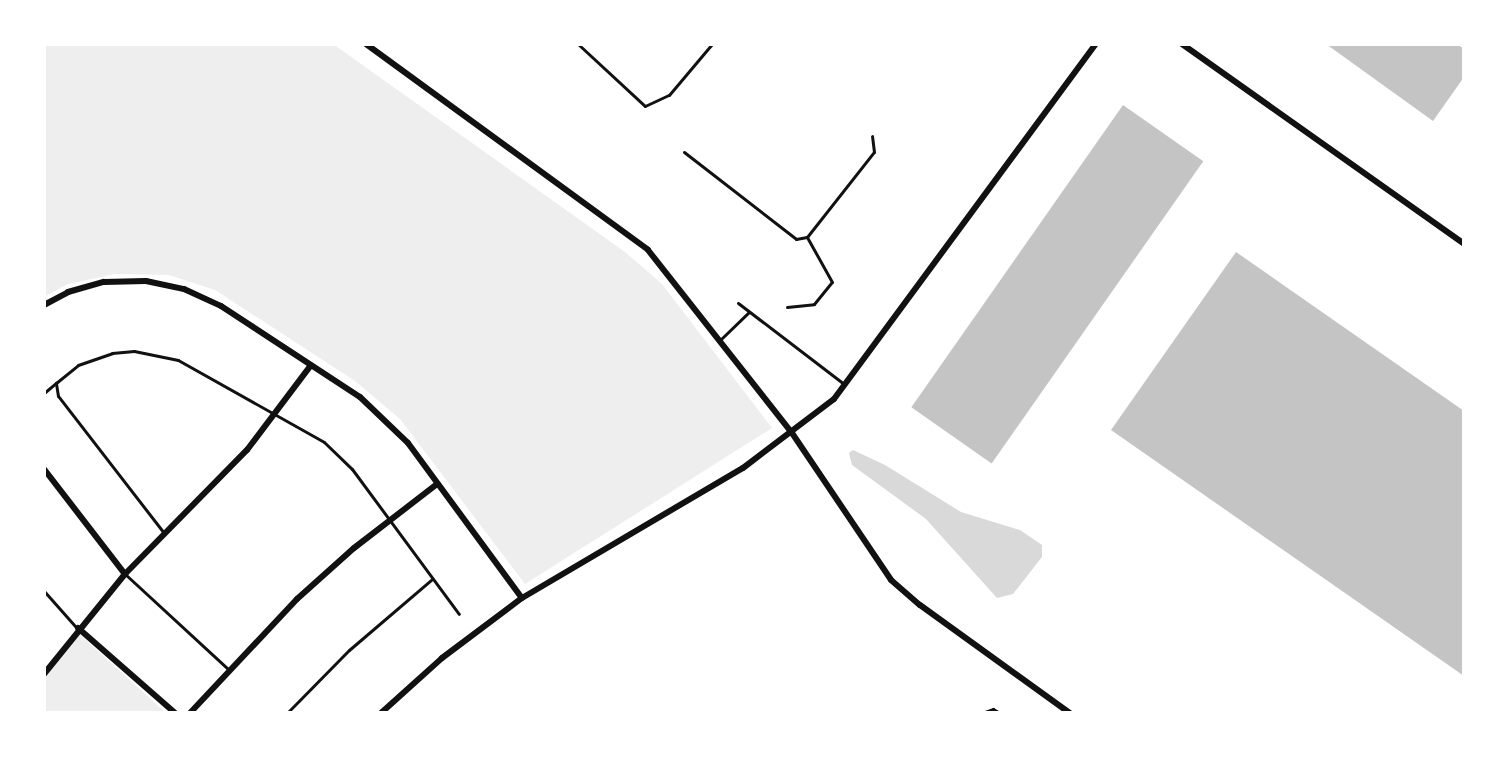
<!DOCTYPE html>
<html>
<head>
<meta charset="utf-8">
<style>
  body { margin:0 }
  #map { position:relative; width:1508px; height:757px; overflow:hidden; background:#fff; font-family:Literata,serif }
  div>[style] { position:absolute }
  .green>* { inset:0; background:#eee }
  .water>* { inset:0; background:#d9d9d9 }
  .building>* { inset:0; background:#c4c4c4; transform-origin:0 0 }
  .service>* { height:3px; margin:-1.5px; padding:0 1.5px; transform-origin:1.5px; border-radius:1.5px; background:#111 }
  .minor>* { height:6px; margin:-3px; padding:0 3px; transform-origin:3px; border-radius:3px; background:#111 }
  span { translate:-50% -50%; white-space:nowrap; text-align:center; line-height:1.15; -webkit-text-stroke:8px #fff; paint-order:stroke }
  .frame { position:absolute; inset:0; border:46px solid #fff; pointer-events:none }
</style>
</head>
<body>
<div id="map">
  <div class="green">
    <div style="clip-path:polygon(44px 44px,333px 44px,625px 252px,662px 284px,772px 428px,525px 584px,400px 419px,355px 381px,215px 290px,169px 275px,115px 274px,68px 284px,44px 297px)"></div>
    <div style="clip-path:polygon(78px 633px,166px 713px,44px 713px,44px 679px)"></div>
  </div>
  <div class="water">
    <div style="clip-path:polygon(853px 450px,885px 465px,961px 512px,1020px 530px,1042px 545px,1042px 557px,1013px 594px,997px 598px,926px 519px,852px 465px,849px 453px)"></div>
  </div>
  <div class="building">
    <div style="clip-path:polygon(1326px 44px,1457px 44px,1464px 49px,1464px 77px,1433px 121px)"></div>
    <div style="left:1123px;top:105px;width:98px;height:369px;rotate:35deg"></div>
    <div style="clip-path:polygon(1236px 252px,1464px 411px,1464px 676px,1111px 430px)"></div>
  </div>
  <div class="service">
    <div style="left:578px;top:44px;width:91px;rotate:42.8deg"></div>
    <div style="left:645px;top:106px;width:26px;rotate:-25deg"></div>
    <div style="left:669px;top:95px;width:67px;rotate:-49.9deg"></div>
    <div style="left:684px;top:152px;width:142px;rotate:37.8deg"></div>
    <div style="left:796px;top:239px;width:11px;rotate:-10deg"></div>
    <div style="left:807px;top:237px;width:108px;rotate:-51.8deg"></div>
    <div style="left:874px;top:152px;width:16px;rotate:-97deg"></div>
    <div style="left:738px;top:303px;width:133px;rotate:37.4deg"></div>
    <div style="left:787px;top:307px;width:27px;rotate:-6deg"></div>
    <div style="left:814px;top:304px;width:28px;rotate:-51deg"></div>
    <div style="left:832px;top:282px;width:51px;rotate:-119.1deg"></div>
    <div style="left:721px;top:339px;width:39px;rotate:-44deg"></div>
    <div style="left:44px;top:393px;width:16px;rotate:-40deg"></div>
    <div style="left:164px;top:533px;width:173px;rotate:-127.7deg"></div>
    <div style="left:58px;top:396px;width:13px;rotate:-99deg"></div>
    <div style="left:56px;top:383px;width:28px;rotate:-39deg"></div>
    <div style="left:78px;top:365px;width:36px;rotate:-19deg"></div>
    <div style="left:112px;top:353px;width:22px;rotate:-5deg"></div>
    <div style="left:134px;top:351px;width:45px;rotate:11.6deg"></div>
    <div style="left:178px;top:360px;width:167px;rotate:29.3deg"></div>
    <div style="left:324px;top:442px;width:39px;rotate:44deg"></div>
    <div style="left:352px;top:469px;width:180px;rotate:53.6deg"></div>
    <div style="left:125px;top:574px;width:140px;rotate:42.7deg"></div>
    <div style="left:44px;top:591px;width:48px;rotate:48.4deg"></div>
    <div style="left:287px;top:713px;width:88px;rotate:-45.5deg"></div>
    <div style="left:349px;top:650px;width:108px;rotate:-40.5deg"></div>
    <div style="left:982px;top:713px;width:12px;rotate:-20deg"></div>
    <div style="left:993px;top:709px;width:8px;rotate:30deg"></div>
  </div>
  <div class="minor">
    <div style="left:366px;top:44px;width:349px;rotate:36.1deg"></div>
    <div style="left:648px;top:250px;width:233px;rotate:51.8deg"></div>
    <div style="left:792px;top:433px;width:177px;rotate:56deg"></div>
    <div style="left:891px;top:580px;width:38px;rotate:41deg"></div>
    <div style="left:920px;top:605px;width:185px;rotate:35.8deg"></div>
    <div style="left:1182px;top:44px;width:346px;rotate:35.3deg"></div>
    <div style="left:44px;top:305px;width:27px;rotate:-28deg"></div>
    <div style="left:68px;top:292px;width:37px;rotate:-16deg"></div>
    <div style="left:104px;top:282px;width:42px;rotate:-1.4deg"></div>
    <div style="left:146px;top:281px;width:39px;rotate:12deg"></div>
    <div style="left:184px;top:289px;width:41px;rotate:24.7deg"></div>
    <div style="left:221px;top:306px;width:166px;rotate:33.2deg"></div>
    <div style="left:360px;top:397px;width:66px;rotate:43.8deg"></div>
    <div style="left:408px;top:443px;width:192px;rotate:53.7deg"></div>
    <div style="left:44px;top:469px;width:133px;rotate:52.4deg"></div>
    <div style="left:78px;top:628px;width:129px;rotate:41.2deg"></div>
    <div style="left:44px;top:674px;width:129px;rotate:-51deg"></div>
    <div style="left:125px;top:574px;width:174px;rotate:-45.5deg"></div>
    <div style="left:247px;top:450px;width:106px;rotate:-53deg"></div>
    <div style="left:190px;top:713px;width:156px;rotate:-46.8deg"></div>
    <div style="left:297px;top:599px;width:76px;rotate:-41.8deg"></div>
    <div style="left:354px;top:548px;width:105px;rotate:-37.6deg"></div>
    <div style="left:381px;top:713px;width:82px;rotate:-42deg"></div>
    <div style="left:442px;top:658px;width:100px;rotate:-36.9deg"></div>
    <div style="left:522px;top:598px;width:256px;rotate:-30.5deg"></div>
    <div style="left:743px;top:468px;width:114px;rotate:-37.2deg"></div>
    <div style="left:834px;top:399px;width:441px;rotate:-53.6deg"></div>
  </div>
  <div class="frame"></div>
</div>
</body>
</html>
